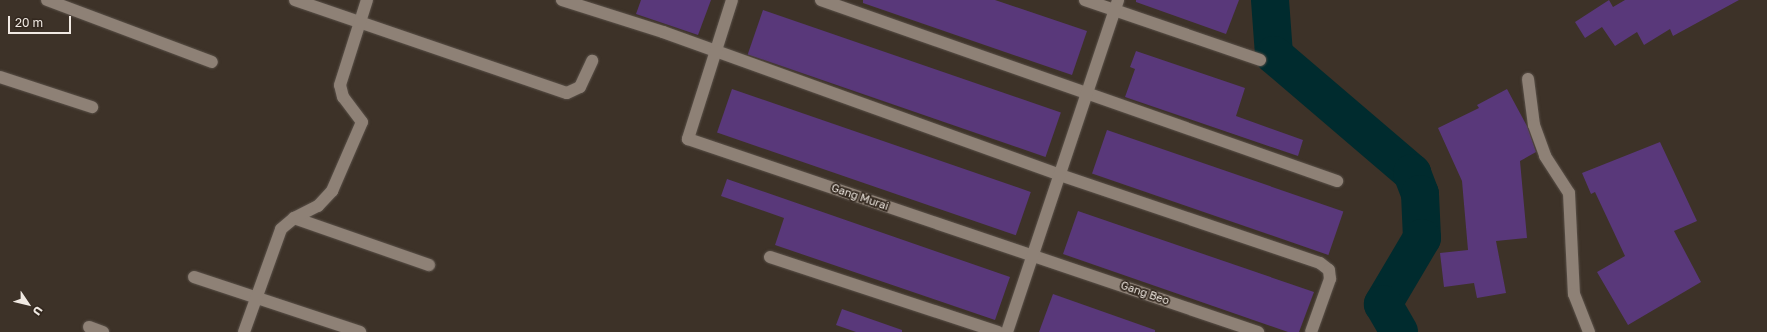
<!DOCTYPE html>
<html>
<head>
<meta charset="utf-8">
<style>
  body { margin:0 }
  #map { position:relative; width:1767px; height:332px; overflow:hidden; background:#3d3228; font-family:"Golos Text",sans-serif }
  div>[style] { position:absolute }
  .river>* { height:38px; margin:-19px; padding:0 19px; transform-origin:19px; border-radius:19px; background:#002b2e }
  .building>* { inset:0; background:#59387a; transform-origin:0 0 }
  .roads { filter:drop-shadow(0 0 1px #595048) drop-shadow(0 0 1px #595048) }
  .minor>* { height:12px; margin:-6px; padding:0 6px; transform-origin:6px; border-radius:6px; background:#8e8176 }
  span { translate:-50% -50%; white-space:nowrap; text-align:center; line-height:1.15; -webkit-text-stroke:3.5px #33281f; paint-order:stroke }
  .street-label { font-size:11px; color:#f1eae3 }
  .north { position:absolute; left:8px; top:284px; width:40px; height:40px; -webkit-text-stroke:3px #33281f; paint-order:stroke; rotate:125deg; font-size:11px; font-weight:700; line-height:16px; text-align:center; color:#f1eae3 }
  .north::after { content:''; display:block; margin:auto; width:14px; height:18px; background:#f1eae3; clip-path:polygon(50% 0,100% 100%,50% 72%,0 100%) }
  .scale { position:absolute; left:8px; top:16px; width:63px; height:18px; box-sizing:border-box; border:2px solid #f1eae3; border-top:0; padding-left:5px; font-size:12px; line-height:14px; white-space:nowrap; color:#f1eae3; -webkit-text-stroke:3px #33281f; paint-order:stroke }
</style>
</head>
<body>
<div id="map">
  <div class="river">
    <div style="left:1270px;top:0;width:55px;rotate:85.8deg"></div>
    <div style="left:1274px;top:55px;width:182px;rotate:40.5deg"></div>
    <div style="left:1412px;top:173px;width:22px;rotate:69deg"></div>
    <div style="left:1420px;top:194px;width:44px;rotate:87.4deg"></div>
    <div style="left:1422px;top:238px;width:77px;rotate:120.6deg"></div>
    <div style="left:1383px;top:304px;width:32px;rotate:60deg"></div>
  </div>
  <div class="building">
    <div style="clip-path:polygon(641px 0,711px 0,698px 35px,636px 14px)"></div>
    <div style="clip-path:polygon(863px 0,995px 0,1087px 31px,1072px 75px,863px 3px)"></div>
    <div style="clip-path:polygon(1136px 0,1239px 0,1226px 34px,1136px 2px)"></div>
    <div style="clip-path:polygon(1609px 0,1613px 7px,1625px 0,1739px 0,1673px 36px,1670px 29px,1644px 45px,1637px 32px,1615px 46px,1602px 27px,1585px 38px,1575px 22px)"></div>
    <div style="left:763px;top:10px;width:315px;height:47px;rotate:19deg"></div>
    <div style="clip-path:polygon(1136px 51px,1245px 88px,1236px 116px,1303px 140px,1298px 156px,1125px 97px,1135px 69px,1130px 67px)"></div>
    <div style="left:732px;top:89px;width:316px;height:46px;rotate:19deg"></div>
    <div style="clip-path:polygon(1507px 89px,1527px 126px,1536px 152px,1520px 161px,1527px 238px,1496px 241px,1506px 293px,1477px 298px,1474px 283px,1444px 287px,1440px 253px,1468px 250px,1462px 181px,1438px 128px,1479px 108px,1477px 105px)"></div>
    <div style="left:1107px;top:130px;width:250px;height:46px;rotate:19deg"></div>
    <div style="clip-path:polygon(1660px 142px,1697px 221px,1674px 231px,1701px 282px,1628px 325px,1597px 272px,1625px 256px,1595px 192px,1591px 194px,1582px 173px)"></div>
    <div style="clip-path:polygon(727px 179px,1010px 277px,995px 320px,775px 245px,784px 218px,721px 196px)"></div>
    <div style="clip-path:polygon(1078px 211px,1314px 292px,1299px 332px,1288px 332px,1063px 254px)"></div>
    <div style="clip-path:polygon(1053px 294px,1155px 330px,1155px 332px,1039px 332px)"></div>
    <div style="clip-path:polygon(842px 309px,902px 330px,902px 332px,856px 332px,836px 325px)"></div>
  </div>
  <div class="roads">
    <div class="minor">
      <div style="left:47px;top:0;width:176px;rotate:20.6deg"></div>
      <div style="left:295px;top:0;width:287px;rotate:18.9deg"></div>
      <div style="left:567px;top:93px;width:14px;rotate:-25deg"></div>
      <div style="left:580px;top:87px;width:29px;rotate:-65deg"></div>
      <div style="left:562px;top:0;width:106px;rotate:17.6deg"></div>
      <div style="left:663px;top:32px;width:422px;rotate:19.8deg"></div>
      <div style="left:1060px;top:175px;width:274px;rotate:18.7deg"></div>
      <div style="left:1320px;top:263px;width:11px;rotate:38deg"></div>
      <div style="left:1329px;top:270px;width:9px;rotate:84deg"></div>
      <div style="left:1330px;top:279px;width:56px;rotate:109.7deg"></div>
      <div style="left:732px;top:0;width:146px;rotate:107.6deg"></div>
      <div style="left:688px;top:139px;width:602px;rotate:18.71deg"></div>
      <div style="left:821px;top:0;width:547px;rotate:19.33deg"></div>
      <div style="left:1085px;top:0;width:185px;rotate:18.9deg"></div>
      <div style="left:0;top:77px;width:97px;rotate:18.1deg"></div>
      <div style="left:1528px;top:79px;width:46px;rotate:82.6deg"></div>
      <div style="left:1534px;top:125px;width:33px;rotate:70deg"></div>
      <div style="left:1545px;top:156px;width:44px;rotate:57deg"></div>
      <div style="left:1569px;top:193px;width:101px;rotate:87.2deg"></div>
      <div style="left:1574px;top:294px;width:41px;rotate:68.5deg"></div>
      <div style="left:294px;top:218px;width:143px;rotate:19.2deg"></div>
      <div style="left:770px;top:257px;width:240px;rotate:18.2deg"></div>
      <div style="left:194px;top:277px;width:175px;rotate:18.3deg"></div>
      <div style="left:89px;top:327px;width:15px;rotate:20deg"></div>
      <div style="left:244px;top:332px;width:109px;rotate:-70.2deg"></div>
      <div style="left:281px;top:229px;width:17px;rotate:-40deg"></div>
      <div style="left:294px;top:218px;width:27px;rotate:-27deg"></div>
      <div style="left:318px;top:206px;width:21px;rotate:-47deg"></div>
      <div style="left:332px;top:191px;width:75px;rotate:-66.5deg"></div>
      <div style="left:362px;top:122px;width:31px;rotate:-127deg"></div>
      <div style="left:343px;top:97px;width:12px;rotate:-104deg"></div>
      <div style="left:340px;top:85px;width:89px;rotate:-72.4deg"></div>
      <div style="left:1007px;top:332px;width:350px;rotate:-71.5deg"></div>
    </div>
  </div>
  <div class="street-label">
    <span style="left:860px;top:197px;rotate:19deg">Gang Murai</span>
    <span style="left:1145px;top:293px;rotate:19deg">Gang Beo</span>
  </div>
  <div class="north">U</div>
  <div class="scale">20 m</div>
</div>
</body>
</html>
